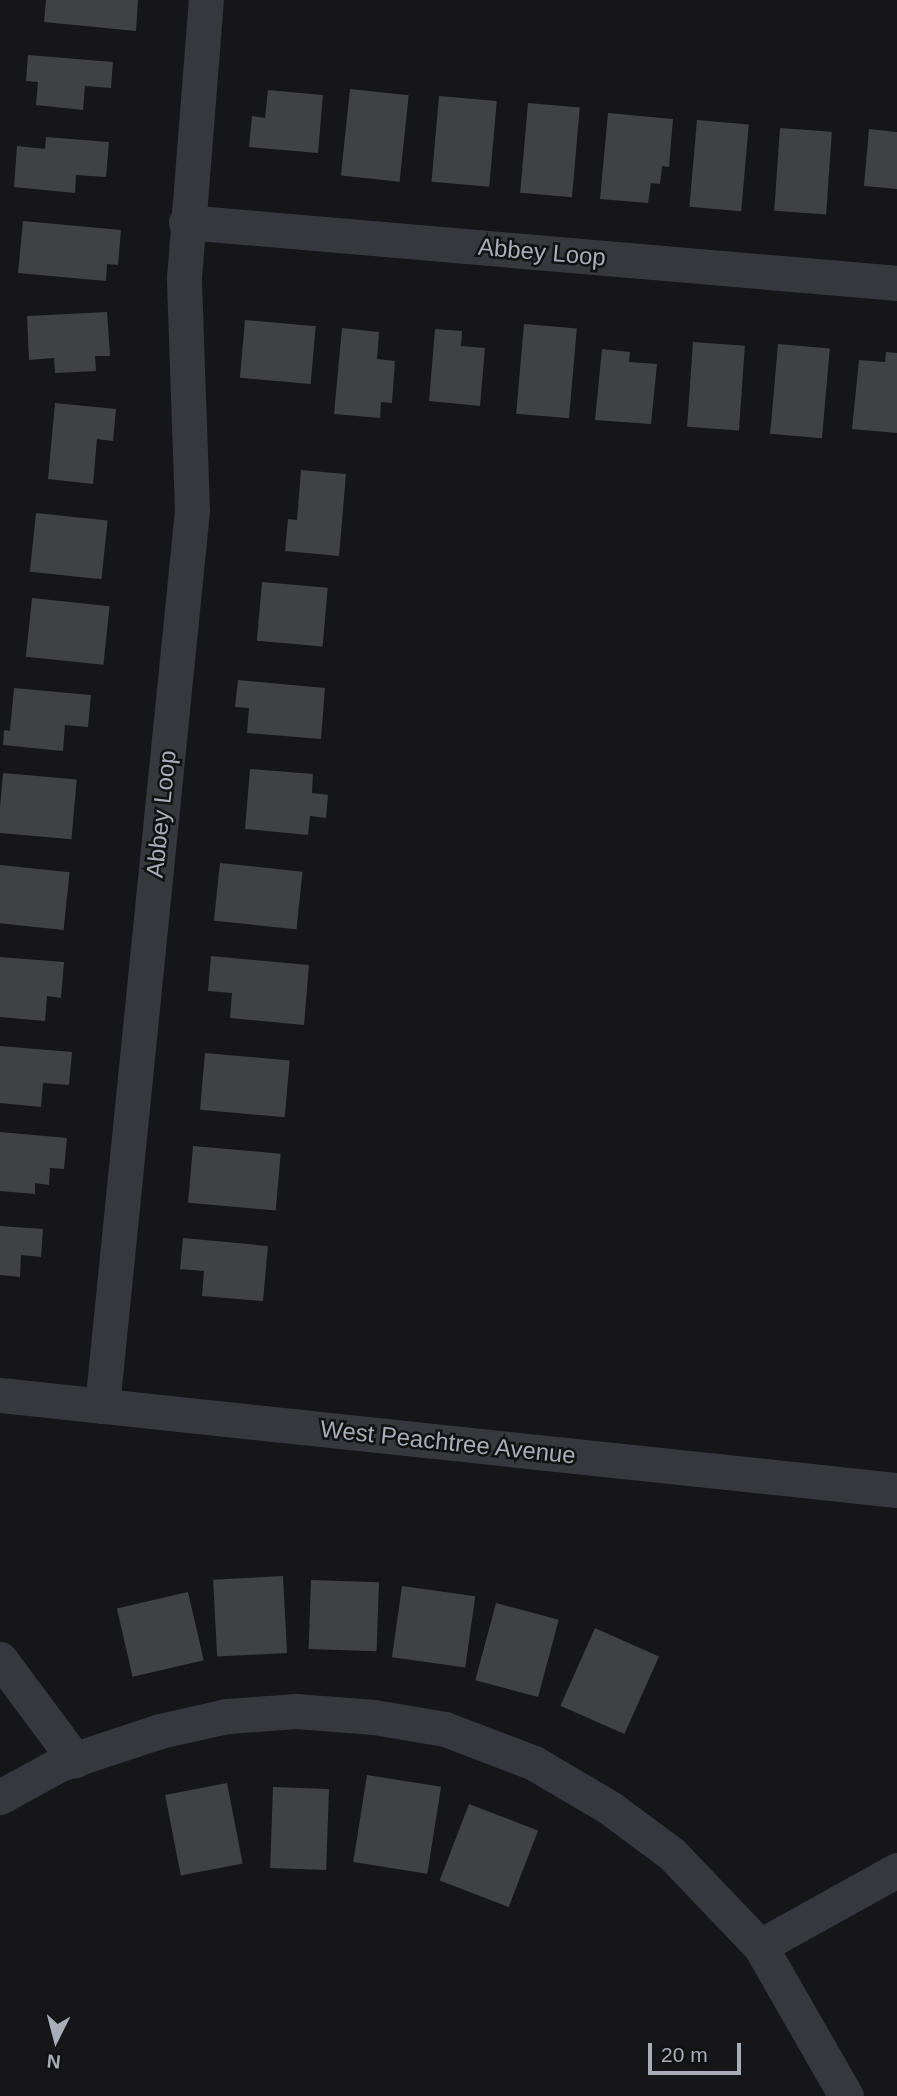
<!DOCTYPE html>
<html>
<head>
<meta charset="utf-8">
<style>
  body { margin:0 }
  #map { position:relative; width:897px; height:2096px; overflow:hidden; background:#161618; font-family:Arial,sans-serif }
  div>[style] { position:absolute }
  .building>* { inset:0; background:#404145; transform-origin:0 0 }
  .minor>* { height:35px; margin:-17.5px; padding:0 17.5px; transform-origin:17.5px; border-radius:17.5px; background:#37383d }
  span { translate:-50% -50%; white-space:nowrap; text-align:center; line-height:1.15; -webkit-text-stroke:5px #111113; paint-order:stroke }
  .street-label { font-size:24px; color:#a8adb8 }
  .north { position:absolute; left:21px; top:2005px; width:70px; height:70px; -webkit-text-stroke:5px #111113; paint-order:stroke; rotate:186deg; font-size:19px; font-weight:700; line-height:28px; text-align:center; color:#a8adb8 }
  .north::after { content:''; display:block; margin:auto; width:24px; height:32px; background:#a8adb8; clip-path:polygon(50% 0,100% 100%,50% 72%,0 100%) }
  .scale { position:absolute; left:648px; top:2043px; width:93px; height:32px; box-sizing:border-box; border:4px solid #a8adb8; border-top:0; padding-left:9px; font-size:21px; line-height:24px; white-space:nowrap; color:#a8adb8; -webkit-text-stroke:5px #111113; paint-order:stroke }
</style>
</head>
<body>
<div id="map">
  <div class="building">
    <div style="clip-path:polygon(46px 0,138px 0,136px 31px,44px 22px)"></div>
    <div style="clip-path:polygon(28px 55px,113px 62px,111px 88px,85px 86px,83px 110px,36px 105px,38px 82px,26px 81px)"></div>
    <div style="left:350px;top:89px;width:59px;height:87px;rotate:6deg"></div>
    <div style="clip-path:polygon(268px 90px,323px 95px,318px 153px,249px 147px,252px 116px,265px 118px)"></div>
    <div style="left:439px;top:96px;width:58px;height:86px;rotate:5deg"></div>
    <div style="left:528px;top:103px;width:52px;height:90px;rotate:5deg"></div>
    <div style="clip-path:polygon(608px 113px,673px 119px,669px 167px,662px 166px,660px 184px,651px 183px,648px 203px,600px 199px)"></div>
    <div style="left:697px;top:120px;width:52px;height:87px;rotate:5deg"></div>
    <div style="left:780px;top:128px;width:52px;height:83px;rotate:4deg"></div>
    <div style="clip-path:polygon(869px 129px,897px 132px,897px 189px,864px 186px)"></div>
    <div style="clip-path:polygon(46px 137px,109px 142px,106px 177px,76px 175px,75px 193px,14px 187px,17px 146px,45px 149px)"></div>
    <div style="clip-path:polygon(23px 221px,121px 230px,118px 265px,107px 264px,106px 281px,18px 273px)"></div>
    <div style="clip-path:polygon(107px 312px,110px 356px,95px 356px,96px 371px,55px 373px,54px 358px,29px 360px,27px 316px)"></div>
    <div style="left:245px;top:320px;width:71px;height:58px;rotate:5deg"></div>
    <div style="left:524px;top:324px;width:53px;height:90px;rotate:5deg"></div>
    <div style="clip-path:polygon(342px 328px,379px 332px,377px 359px,395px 361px,392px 403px,381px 402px,380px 418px,334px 414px)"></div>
    <div style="clip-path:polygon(435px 329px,462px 331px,461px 346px,485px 348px,480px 406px,429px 401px)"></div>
    <div style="left:693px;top:342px;width:52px;height:85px;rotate:4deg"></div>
    <div style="left:778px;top:344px;width:52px;height:90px;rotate:5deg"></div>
    <div style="clip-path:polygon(602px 349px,630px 352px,629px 362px,657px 364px,651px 424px,595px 420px)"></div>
    <div style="clip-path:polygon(886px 352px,897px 353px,897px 433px,852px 429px,859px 360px,885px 362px)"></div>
    <div style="clip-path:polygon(55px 403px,116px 409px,113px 441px,97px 439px,93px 484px,48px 479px)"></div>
    <div style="clip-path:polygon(301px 470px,346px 474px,339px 556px,285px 551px,288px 519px,297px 520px)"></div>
    <div style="left:36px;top:513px;width:72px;height:59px;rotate:6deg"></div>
    <div style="left:262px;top:582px;width:66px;height:59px;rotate:5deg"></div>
    <div style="left:32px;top:598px;width:78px;height:59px;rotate:6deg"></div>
    <div style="clip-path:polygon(238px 680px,325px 688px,321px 739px,247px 733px,249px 708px,235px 707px)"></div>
    <div style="clip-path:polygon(14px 688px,91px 695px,88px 727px,65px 725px,63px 751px,3px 745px,4px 730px,10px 731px)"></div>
    <div style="clip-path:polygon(250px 769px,313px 774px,312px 793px,328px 795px,326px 818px,310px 816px,308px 835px,245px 829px)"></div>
    <div style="left:3px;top:773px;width:74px;height:60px;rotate:5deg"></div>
    <div style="left:220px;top:863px;width:83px;height:58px;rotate:6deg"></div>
    <div style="left:0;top:865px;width:70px;height:58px;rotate:6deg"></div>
    <div style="clip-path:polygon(211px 956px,309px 965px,304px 1025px,230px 1018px,232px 993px,208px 991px)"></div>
    <div style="clip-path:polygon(0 957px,64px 962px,61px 998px,47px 996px,45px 1021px,0 1017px)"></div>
    <div style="clip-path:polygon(0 1046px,72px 1052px,69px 1085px,43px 1083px,41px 1107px,0 1103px)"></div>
    <div style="left:205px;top:1053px;width:85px;height:57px;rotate:5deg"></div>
    <div style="clip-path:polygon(0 1132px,67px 1138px,64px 1169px,50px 1168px,49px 1185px,35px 1183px,35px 1194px,0 1191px)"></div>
    <div style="left:193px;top:1146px;width:88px;height:57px;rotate:5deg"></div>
    <div style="clip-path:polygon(0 1226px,43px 1229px,41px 1257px,21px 1255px,20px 1277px,0 1275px)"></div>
    <div style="clip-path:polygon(183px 1238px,268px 1246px,263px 1301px,202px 1296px,204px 1271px,180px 1269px)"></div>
    <div style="left:283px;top:1576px;width:77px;height:70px;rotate:87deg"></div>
    <div style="left:311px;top:1580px;width:68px;height:69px;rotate:2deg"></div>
    <div style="left:402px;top:1586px;width:74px;height:72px;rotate:8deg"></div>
    <div style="left:188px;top:1592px;width:70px;height:73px;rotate:77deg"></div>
    <div style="left:496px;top:1603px;width:65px;height:80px;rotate:15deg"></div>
    <div style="left:595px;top:1628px;width:70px;height:85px;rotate:24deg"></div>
    <div style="left:367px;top:1775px;width:75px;height:88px;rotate:9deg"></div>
    <div style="left:227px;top:1783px;width:82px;height:63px;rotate:79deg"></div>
    <div style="left:273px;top:1787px;width:56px;height:81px;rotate:2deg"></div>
    <div style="left:469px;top:1804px;width:74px;height:82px;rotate:21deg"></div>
  </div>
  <div class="minor">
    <div style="left:186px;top:222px;width:714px;rotate:4.9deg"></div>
    <div style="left:0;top:1395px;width:902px;rotate:6.05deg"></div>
    <div style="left:102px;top:1406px;width:900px;rotate:-84.26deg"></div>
    <div style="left:192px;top:511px;width:233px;rotate:-92deg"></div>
    <div style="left:184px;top:278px;width:279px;rotate:-85.5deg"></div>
    <div style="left:0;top:1659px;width:126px;rotate:53.4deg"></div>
    <div style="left:0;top:1797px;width:68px;rotate:-28.8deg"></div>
    <div style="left:60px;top:1764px;width:105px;rotate:-18.3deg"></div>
    <div style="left:160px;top:1731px;width:69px;rotate:-12.6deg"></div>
    <div style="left:227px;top:1716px;width:69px;rotate:-4.1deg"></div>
    <div style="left:296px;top:1711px;width:78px;rotate:4.4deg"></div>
    <div style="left:374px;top:1717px;width:72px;rotate:9.6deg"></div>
    <div style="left:445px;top:1729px;width:95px;rotate:20.9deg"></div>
    <div style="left:534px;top:1763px;width:88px;rotate:30.6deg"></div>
    <div style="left:610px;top:1808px;width:77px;rotate:36.6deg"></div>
    <div style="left:672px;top:1854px;width:127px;rotate:46.3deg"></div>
    <div style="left:846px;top:2096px;width:173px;rotate:-119.8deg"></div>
    <div style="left:760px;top:1946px;width:157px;rotate:-29deg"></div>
  </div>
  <div class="street-label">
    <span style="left:542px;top:252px;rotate:5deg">Abbey Loop</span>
    <span style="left:161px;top:814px;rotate:-84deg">Abbey Loop</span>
    <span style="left:448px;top:1442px;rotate:6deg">West Peachtree Avenue</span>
  </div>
  <div class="north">N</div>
  <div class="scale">20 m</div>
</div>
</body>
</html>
